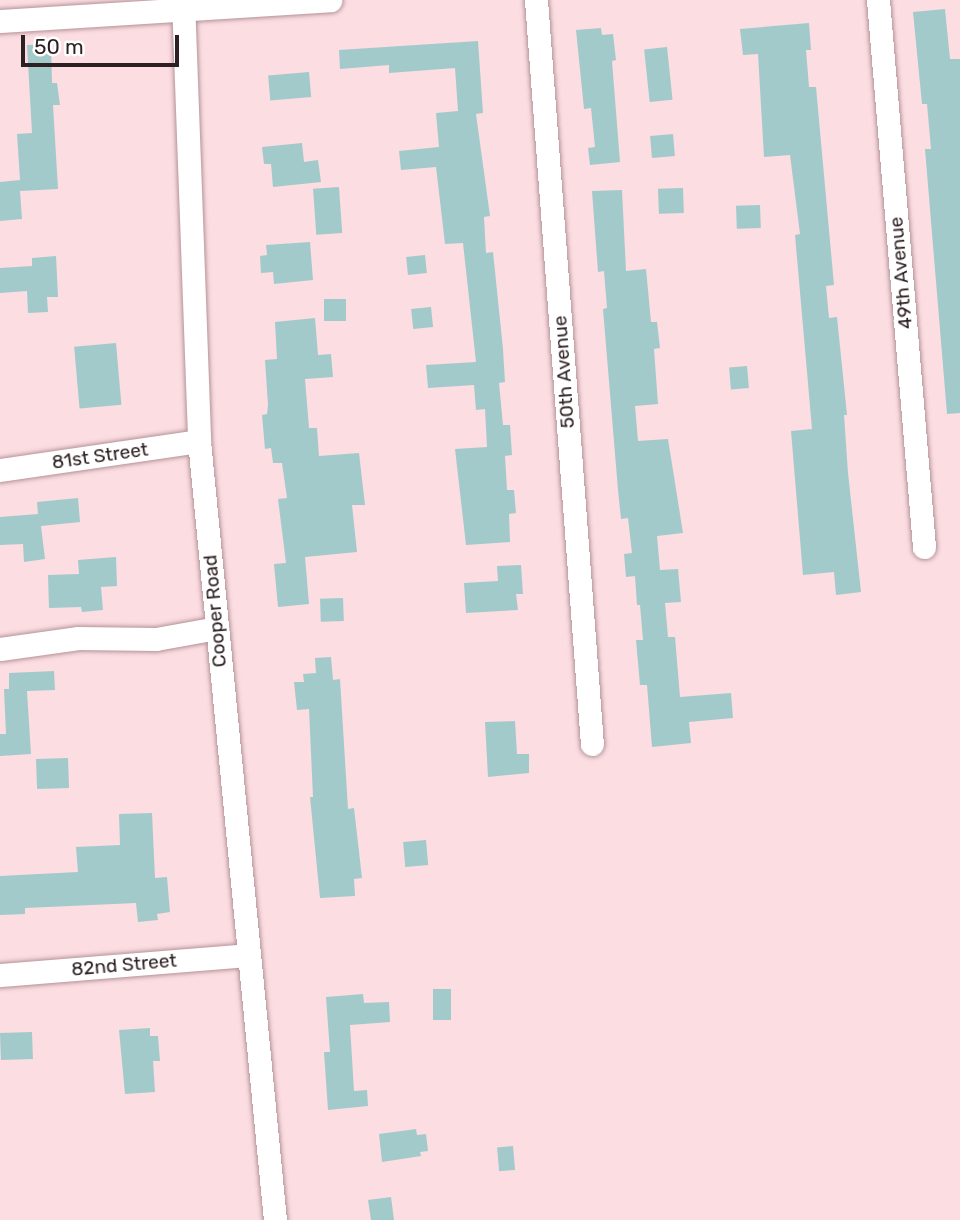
<!DOCTYPE html>
<html>
<head>
<meta charset="utf-8">
<style>
  body { margin:0 }
  #map { position:relative; width:960px; height:1220px; overflow:hidden; background:#fbdde2; font-family:Rubik,sans-serif }
  div>[style] { position:absolute }
  .building>* { inset:0; background:#a2cacb; transform-origin:0 0 }
  .roads { filter:drop-shadow(0 0 2px #b59398) drop-shadow(0 0 2px #b59398) }
  .minor>* { height:23px; margin:-11.5px; padding:0 11.5px; transform-origin:11.5px; border-radius:11.5px; background:#fff }
  span { translate:-50% -50%; white-space:nowrap; text-align:center; line-height:1.15; -webkit-text-stroke:5px #fff; paint-order:stroke }
  .street-label { font-size:19px; color:#2d2022 }
  .scale { position:absolute; left:21px; top:35px; width:158px; height:32px; box-sizing:border-box; border:4px solid #2d2022; border-top:0; padding-left:9px; font-size:21px; line-height:24px; white-space:nowrap; color:#2d2022; -webkit-text-stroke:5px #fff; paint-order:stroke }
</style>
</head>
<body>
<div id="map">
  <div class="building">
    <div style="clip-path:polygon(945px 9px,950px 59px,960px 59px,960px 413px,947px 414px,925px 149px,931px 149px,927px 104px,922px 104px,913px 12px)"></div>
    <div style="clip-path:polygon(809px 23px,811px 50px,806px 50px,809px 87px,816px 87px,834px 285px,826px 286px,829px 318px,837px 317px,847px 415px,844px 415px,848px 473px,861px 592px,836px 595px,834px 572px,803px 575px,791px 431px,812px 429px,795px 235px,800px 234px,790px 155px,764px 157px,758px 54px,743px 55px,740px 29px)"></div>
    <div style="clip-path:polygon(601px 28px,602px 35px,613px 34px,616px 60px,612px 61px,620px 162px,590px 165px,588px 148px,595px 147px,591px 108px,584px 109px,576px 30px)"></div>
    <div style="clip-path:polygon(478px 41px,483px 113px,476px 114px,490px 216px,484px 217px,486px 253px,493px 252px,503px 349px,505px 382px,499px 383px,503px 425px,510px 425px,512px 455px,505px 456px,507px 490px,514px 490px,516px 513px,509px 514px,510px 542px,466px 545px,455px 449px,487px 447px,485px 409px,476px 410px,474px 385px,428px 388px,426px 365px,476px 362px,463px 243px,445px 244px,436px 167px,401px 170px,399px 151px,439px 147px,436px 113px,458px 111px,455px 68px,389px 73px,389px 65px,340px 69px,339px 50px)"></div>
    <div style="clip-path:polygon(51px 44px,52px 83px,57px 83px,60px 105px,53px 105px,58px 189px,20px 191px,22px 219px,0 221px,0 182px,20px 180px,17px 134px,32px 133px,27px 45px)"></div>
    <div style="left:667px;top:47px;width:53px;height:23px;rotate:84deg"></div>
    <div style="left:309px;top:72px;width:25px;height:41px;rotate:85deg"></div>
    <div style="left:673px;top:134px;width:22px;height:23px;rotate:85deg"></div>
    <div style="clip-path:polygon(302px 143px,304px 162px,318px 160px,321px 182px,273px 187px,271px 164px,264px 164px,262px 147px)"></div>
    <div style="left:339px;top:187px;width:46px;height:26px;rotate:86deg"></div>
    <div style="left:683px;top:188px;width:25px;height:25px;rotate:88deg"></div>
    <div style="clip-path:polygon(622px 190px,626px 271px,646px 269px,651px 322px,657px 322px,660px 348px,654px 349px,658px 404px,635px 406px,638px 441px,668px 439px,683px 533px,657px 536px,660px 570px,678px 569px,681px 602px,665px 603px,668px 637px,675px 637px,680px 697px,731px 693px,733px 718px,689px 722px,691px 743px,652px 747px,647px 685px,640px 685px,636px 640px,643px 640px,640px 605px,637px 605px,635px 576px,626px 577px,624px 554px,632px 553px,628px 518px,621px 519px,618px 490px,603px 309px,607px 308px,604px 271px,598px 272px,592px 191px)"></div>
    <div style="left:760px;top:205px;width:23px;height:24px;rotate:88deg"></div>
    <div style="clip-path:polygon(310px 242px,313px 280px,274px 284px,273px 272px,261px 273px,260px 256px,267px 255px,266px 245px)"></div>
    <div style="left:425px;top:255px;width:18px;height:19px;rotate:84deg"></div>
    <div style="clip-path:polygon(56px 256px,58px 297px,47px 297px,48px 312px,28px 313px,27px 291px,0 293px,0 268px,32px 266px,32px 258px)"></div>
    <div style="left:324px;top:299px;width:22px;height:22px"></div>
    <div style="left:431px;top:307px;width:20px;height:20px;rotate:84deg"></div>
    <div style="clip-path:polygon(315px 318px,318px 355px,331px 354px,333px 377px,305px 379px,309px 428px,317px 428px,319px 456px,359px 453px,365px 505px,352px 505px,357px 552px,305px 557px,309px 604px,278px 607px,274px 564px,286px 563px,278px 499px,287px 498px,282px 463px,273px 463px,271px 448px,265px 449px,262px 415px,267px 414px,268px 405px,265px 360px,277px 359px,275px 322px)"></div>
    <div style="left:116px;top:343px;width:62px;height:42px;rotate:85deg"></div>
    <div style="left:747px;top:366px;width:22px;height:18px;rotate:85deg"></div>
    <div style="clip-path:polygon(78px 498px,80px 522px,41px 526px,45px 559px,24px 562px,23px 544px,0 545px,0 517px,38px 514px,37px 502px)"></div>
    <div style="clip-path:polygon(116px 557px,117px 586px,101px 587px,103px 610px,82px 612px,81px 607px,49px 608px,48px 575px,79px 574px,78px 560px)"></div>
    <div style="clip-path:polygon(521px 565px,523px 594px,516px 594px,518px 610px,466px 613px,464px 583px,498px 581px,497px 566px)"></div>
    <div style="left:343px;top:598px;width:23px;height:23px;rotate:88deg"></div>
    <div style="clip-path:polygon(331px 657px,333px 680px,340px 679px,348px 809px,354px 808px,362px 878px,354px 879px,355px 896px,320px 898px,310px 797px,313px 797px,309px 709px,297px 710px,294px 682px,304px 682px,303px 674px,316px 673px,315px 658px)"></div>
    <div style="clip-path:polygon(54px 671px,55px 690px,27px 691px,31px 754px,0 756px,0 734px,6px 734px,4px 689px,9px 689px,9px 673px)"></div>
    <div style="clip-path:polygon(515px 721px,517px 754px,529px 754px,529px 773px,488px 777px,485px 722px)"></div>
    <div style="left:68px;top:758px;width:30px;height:32px;rotate:88deg"></div>
    <div style="clip-path:polygon(152px 813px,155px 878px,167px 877px,170px 912px,157px 914px,158px 920px,138px 922px,136px 903px,25px 908px,25px 914px,0 915px,0 876px,78px 872px,76px 847px,120px 845px,119px 814px)"></div>
    <div style="left:426px;top:840px;width:25px;height:23px;rotate:85deg"></div>
    <div style="left:433px;top:989px;width:18px;height:31px"></div>
    <div style="clip-path:polygon(363px 994px,364px 1003px,389px 1002px,390px 1022px,350px 1025px,354px 1091px,367px 1090px,368px 1106px,328px 1110px,324px 1052px,330px 1052px,326px 997px)"></div>
    <div style="clip-path:polygon(150px 1028px,150px 1036px,158px 1036px,160px 1061px,153px 1061px,155px 1092px,125px 1094px,119px 1030px)"></div>
    <div style="left:32px;top:1032px;width:27px;height:32px;rotate:88deg"></div>
    <div style="clip-path:polygon(416px 1129px,417px 1135px,426px 1134px,428px 1151px,420px 1152px,421px 1156px,382px 1162px,379px 1134px)"></div>
    <div style="left:513px;top:1146px;width:24px;height:16px;rotate:85deg"></div>
    <div style="clip-path:polygon(391px 1197px,394px 1220px,371px 1220px,368px 1200px)"></div>
  </div>
  <div class="roads">
    <div class="minor">
      <div style="left:183px;top:0;width:441px;rotate:87.9deg"></div>
      <div style="left:199px;top:441px;width:783px;rotate:84.43deg"></div>
      <div style="left:536px;top:0;width:746px;rotate:85.7deg"></div>
      <div style="left:878px;top:0;width:549px;rotate:85.19deg"></div>
      <div style="left:0;top:21px;width:331px;rotate:-3.6deg"></div>
      <div style="left:0;top:470px;width:201px;rotate:-8.3deg"></div>
      <div style="left:0;top:649px;width:79px;rotate:-8deg"></div>
      <div style="left:78px;top:638px;width:78px;rotate:0.7deg"></div>
      <div style="left:156px;top:639px;width:62px;rotate:-10.2deg"></div>
      <div style="left:0;top:975px;width:249px;rotate:-4.6deg"></div>
    </div>
  </div>
  <div class="street-label">
    <span style="left:901px;top:273px;rotate:-95deg">49th Avenue</span>
    <span style="left:564px;top:372px;rotate:-94deg">50th Avenue</span>
    <span style="left:100px;top:456px;rotate:-8deg">81st Street</span>
    <span style="left:215px;top:611px;rotate:-95deg">Cooper Road</span>
    <span style="left:124px;top:965px;rotate:-5deg">82nd Street</span>
  </div>
  <div class="scale">50 m</div>
</div>
</body>
</html>
